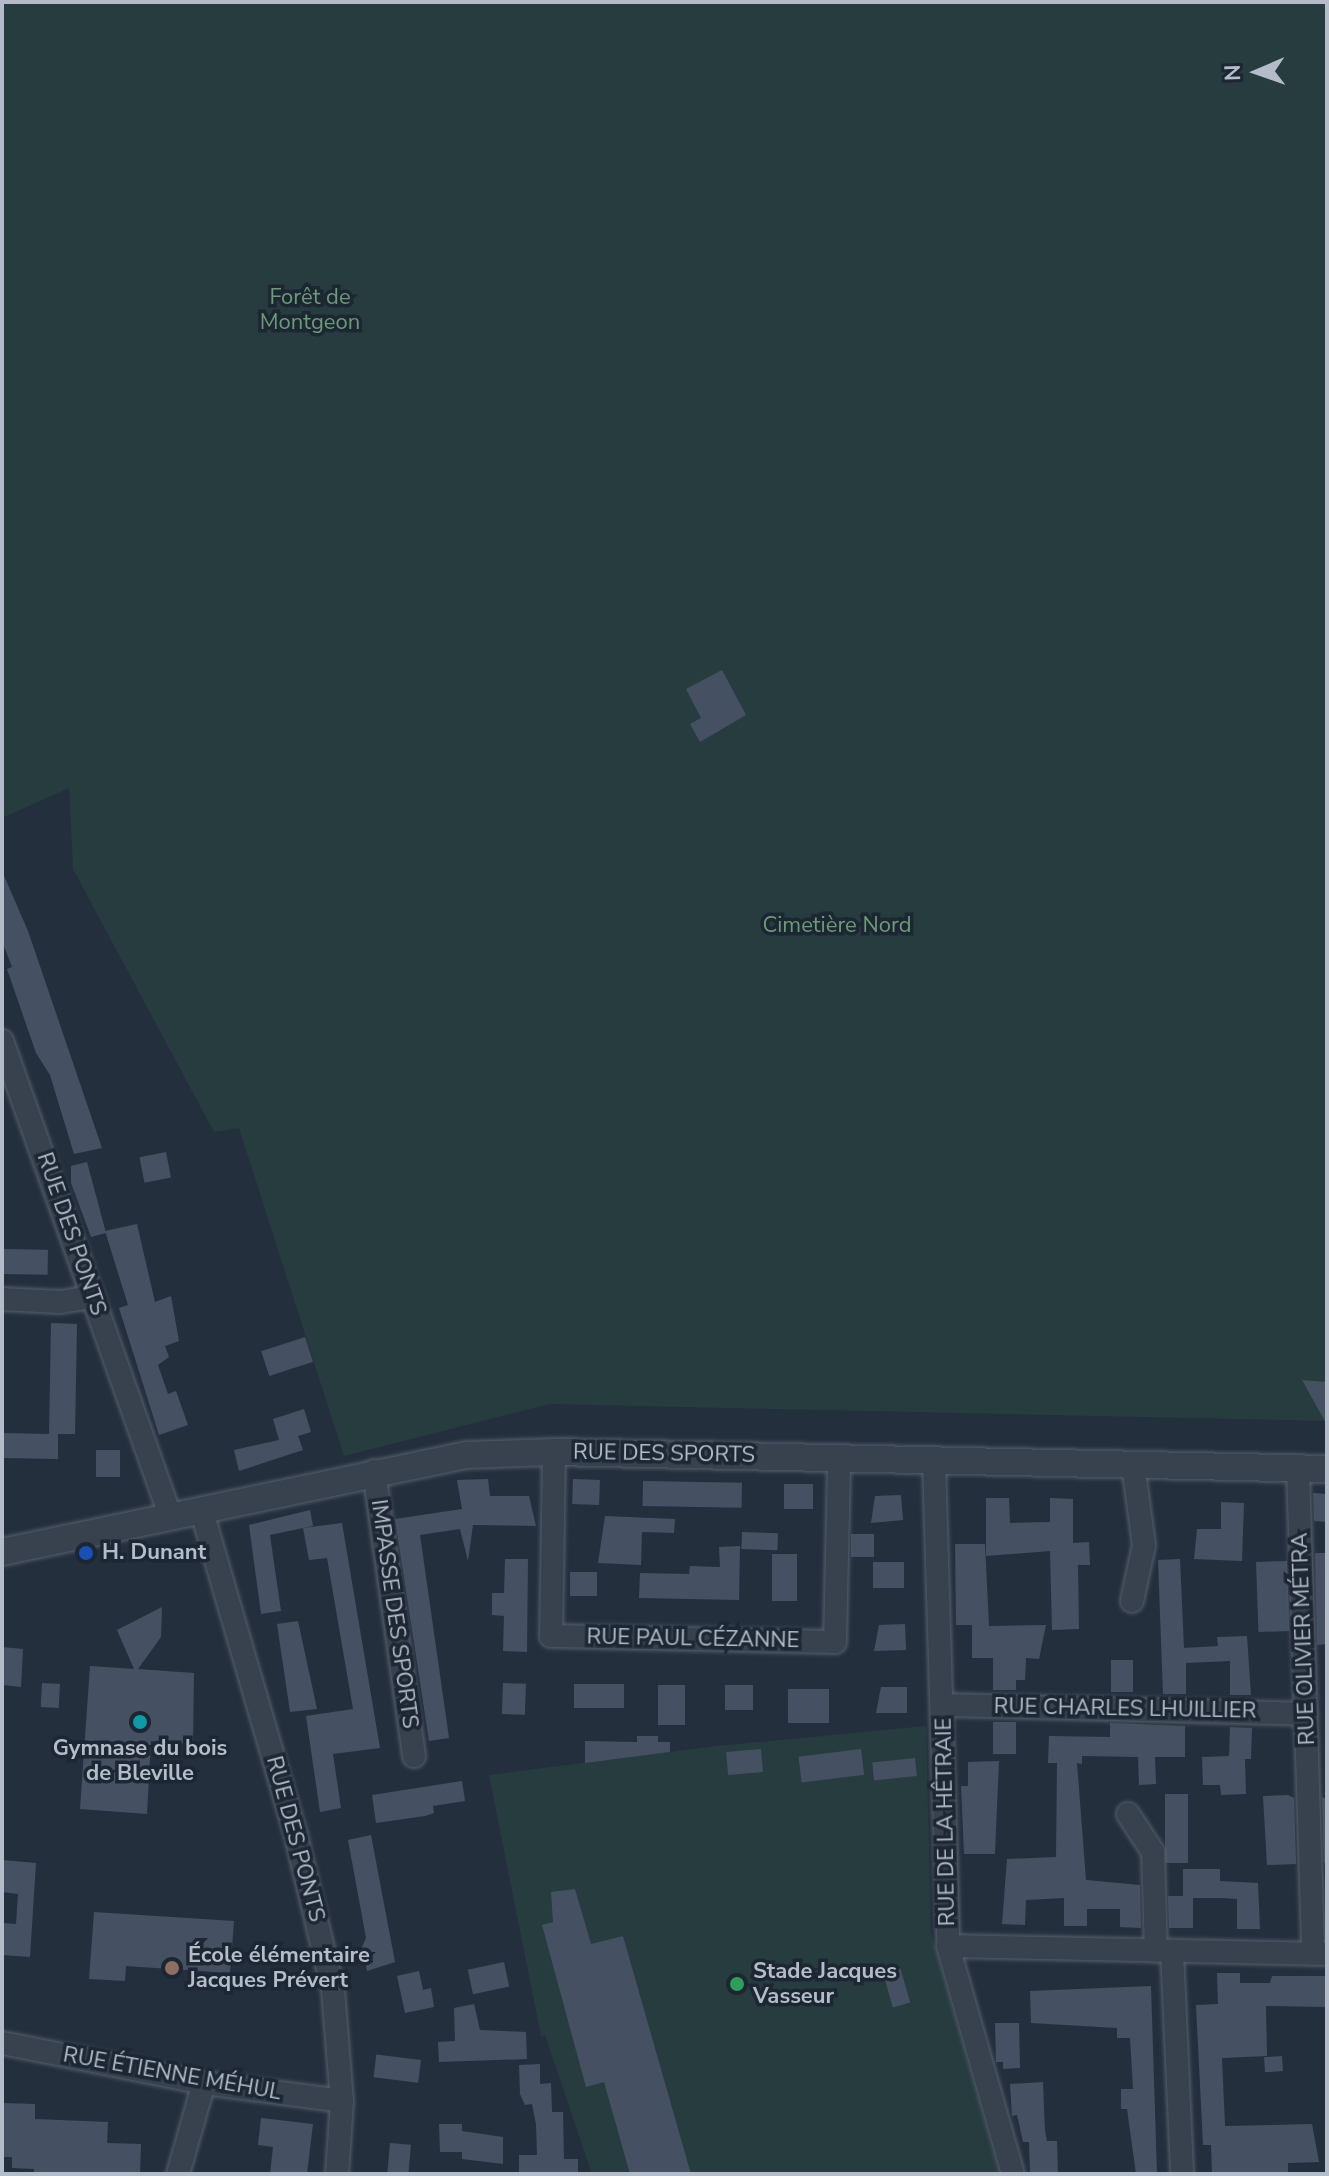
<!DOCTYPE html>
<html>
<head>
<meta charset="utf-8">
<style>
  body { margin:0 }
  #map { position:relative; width:1329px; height:2176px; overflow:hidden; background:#242f3e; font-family:"Nunito Sans",sans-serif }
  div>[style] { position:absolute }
  .green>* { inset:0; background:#263c3f }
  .building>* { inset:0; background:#455162; transform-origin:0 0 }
  .roads { filter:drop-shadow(0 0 2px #565f6c) drop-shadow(0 0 2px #565f6c) }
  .minor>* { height:22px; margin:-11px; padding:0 11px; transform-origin:11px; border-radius:11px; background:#38414e }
  .tertiary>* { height:26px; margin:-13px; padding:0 13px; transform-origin:13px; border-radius:13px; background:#38414e }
  .dots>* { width:22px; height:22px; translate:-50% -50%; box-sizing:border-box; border:4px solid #1d2633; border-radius:50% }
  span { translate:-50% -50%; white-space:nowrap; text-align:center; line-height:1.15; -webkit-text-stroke:7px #1d2633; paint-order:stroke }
  .park-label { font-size:22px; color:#6b9a76 }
  .street-label { font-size:22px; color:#b4bcc9 }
  .poi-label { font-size:22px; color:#b4bcc9; font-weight:700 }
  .left { translate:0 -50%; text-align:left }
  .frame { position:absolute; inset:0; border:4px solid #b4bcc9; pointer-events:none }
  .north { position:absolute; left:1217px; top:32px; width:80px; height:80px; -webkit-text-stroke:6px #1d2633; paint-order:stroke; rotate:268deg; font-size:22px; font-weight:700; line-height:32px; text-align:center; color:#b4bcc9 }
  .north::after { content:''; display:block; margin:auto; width:28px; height:36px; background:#b4bcc9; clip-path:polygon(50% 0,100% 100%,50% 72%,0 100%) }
</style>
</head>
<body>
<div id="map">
  <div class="green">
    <div style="clip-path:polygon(2px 2px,1327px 2px,1327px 1421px,550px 1404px,344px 1456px,239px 1128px,214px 1132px,73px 869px,69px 788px,2px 818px)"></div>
    <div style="clip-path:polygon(926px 1726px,931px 1933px,999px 2174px,592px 2174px,545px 2035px,541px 2036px,489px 1775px,717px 1746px)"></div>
  </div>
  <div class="building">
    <div style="clip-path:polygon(722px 670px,746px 715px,700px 742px,690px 724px,701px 718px,686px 689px)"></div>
    <div style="clip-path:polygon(2px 871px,28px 931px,102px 1148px,74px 1154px,50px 1075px,36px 1053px,7px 969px,12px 967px,2px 941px)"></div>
    <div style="left:166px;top:1152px;width:26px;height:27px;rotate:79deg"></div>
    <div style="clip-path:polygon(87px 1162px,106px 1233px,91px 1237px,71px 1183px,71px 1166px)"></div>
    <div style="clip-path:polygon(137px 1224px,155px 1302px,171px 1296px,179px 1341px,165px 1346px,169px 1357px,158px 1365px,168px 1394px,176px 1391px,188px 1425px,159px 1435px,119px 1308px,128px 1305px,105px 1231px)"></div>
    <div style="left:2px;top:1249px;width:46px;height:25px;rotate:1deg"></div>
    <div style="clip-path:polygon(51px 1323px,77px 1324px,75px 1434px,58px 1434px,58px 1459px,2px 1458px,2px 1433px,49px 1434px)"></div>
    <div style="left:305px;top:1337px;width:26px;height:46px;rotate:72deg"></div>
    <div style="clip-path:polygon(1302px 1380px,1327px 1382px,1327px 1425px)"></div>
    <div style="clip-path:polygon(304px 1409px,311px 1432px,298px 1436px,303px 1450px,239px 1471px,234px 1450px,279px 1440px,273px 1419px)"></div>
    <div style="left:96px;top:1450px;width:24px;height:27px"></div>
    <div style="clip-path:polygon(488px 1479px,490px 1496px,529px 1496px,536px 1526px,473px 1525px,468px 1561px,460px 1529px,420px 1535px,449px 1738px,429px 1741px,395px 1519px,462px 1509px,457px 1480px)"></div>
    <div style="left:573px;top:1479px;width:27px;height:25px;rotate:2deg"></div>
    <div style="left:643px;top:1481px;width:99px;height:25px;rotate:1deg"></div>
    <div style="left:784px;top:1484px;width:29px;height:25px"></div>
    <div style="clip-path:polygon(1313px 1493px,1327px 1494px,1327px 1522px,1314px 1521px)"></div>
    <div style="clip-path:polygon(901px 1495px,903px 1520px,871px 1523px,875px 1496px)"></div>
    <div style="clip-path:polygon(986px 1498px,1009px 1498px,1010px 1523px,1050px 1522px,1050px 1498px,1073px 1499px,1073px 1543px,1089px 1542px,1090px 1565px,1078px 1565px,1079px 1629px,1052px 1630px,1050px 1551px,986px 1556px)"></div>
    <div style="clip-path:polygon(1221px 1502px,1244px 1503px,1242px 1561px,1194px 1559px,1197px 1529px,1221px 1529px)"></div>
    <div style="clip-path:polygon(310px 1510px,313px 1526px,270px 1535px,281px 1611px,261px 1614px,249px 1525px)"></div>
    <div style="clip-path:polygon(605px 1516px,675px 1519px,674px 1533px,642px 1532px,641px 1565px,598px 1563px)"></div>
    <div style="clip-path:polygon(342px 1523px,380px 1748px,333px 1754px,341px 1808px,320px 1812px,306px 1716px,353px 1709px,327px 1558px,309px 1560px,303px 1528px)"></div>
    <div style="left:742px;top:1532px;width:36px;height:17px;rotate:2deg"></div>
    <div style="left:851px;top:1534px;width:23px;height:23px"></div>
    <div style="clip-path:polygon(955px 1544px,985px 1544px,989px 1626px,1046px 1625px,1039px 1659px,1026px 1658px,1025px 1680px,1016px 1680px,1016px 1690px,993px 1690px,993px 1658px,972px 1658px,972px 1625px,956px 1625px)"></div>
    <div style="clip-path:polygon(740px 1546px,739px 1600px,639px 1598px,640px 1573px,689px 1574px,690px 1566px,720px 1567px,719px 1547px)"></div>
    <div style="clip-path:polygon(1315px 1553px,1327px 1553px,1327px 1644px,1317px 1645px)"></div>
    <div style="left:772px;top:1554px;width:25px;height:47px"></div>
    <div style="clip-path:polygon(505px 1559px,528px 1559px,527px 1652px,503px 1651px,504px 1616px,492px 1615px,492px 1593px,504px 1593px)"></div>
    <div style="clip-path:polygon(1180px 1559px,1184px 1648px,1218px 1646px,1217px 1637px,1247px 1636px,1251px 1695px,1230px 1695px,1230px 1661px,1186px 1663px,1186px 1694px,1163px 1694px,1158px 1560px)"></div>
    <div style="left:1287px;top:1561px;width:70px;height:31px;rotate:88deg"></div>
    <div style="left:904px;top:1562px;width:26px;height:31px;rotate:90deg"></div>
    <div style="left:570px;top:1572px;width:27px;height:24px"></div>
    <div style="clip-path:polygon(162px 1607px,161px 1637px,138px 1669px,194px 1673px,193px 1744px,151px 1741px,147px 1814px,80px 1809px,90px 1666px,134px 1669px,117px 1630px)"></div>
    <div style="clip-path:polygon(298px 1621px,317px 1709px,290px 1712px,277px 1624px)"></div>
    <div style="clip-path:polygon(905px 1624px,906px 1650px,874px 1651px,879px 1625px)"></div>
    <div style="clip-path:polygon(2px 1647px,23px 1649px,21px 1687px,2px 1685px)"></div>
    <div style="left:1111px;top:1660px;width:22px;height:32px"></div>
    <div style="left:42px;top:1683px;width:18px;height:24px;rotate:3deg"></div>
    <div style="left:503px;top:1683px;width:23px;height:31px;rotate:2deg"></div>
    <div style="left:574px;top:1684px;width:50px;height:24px"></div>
    <div style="left:658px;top:1685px;width:27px;height:40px"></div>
    <div style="left:725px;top:1685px;width:28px;height:25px"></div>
    <div style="clip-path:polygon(881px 1687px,907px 1687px,907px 1713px,876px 1713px)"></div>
    <div style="left:788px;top:1689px;width:41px;height:34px"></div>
    <div style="left:993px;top:1722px;width:23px;height:32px"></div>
    <div style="clip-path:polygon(1110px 1723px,1185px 1726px,1185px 1757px,1155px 1757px,1156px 1784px,1139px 1785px,1138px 1757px,1082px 1756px,1082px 1764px,1077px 1763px,1086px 1880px,1140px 1885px,1141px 1928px,1120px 1927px,1120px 1909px,1087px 1909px,1087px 1926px,1064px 1926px,1064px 1898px,1026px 1900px,1025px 1925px,1002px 1924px,1007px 1859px,1056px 1857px,1057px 1763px,1048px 1763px,1049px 1736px,1110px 1737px)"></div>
    <div style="clip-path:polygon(1230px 1727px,1252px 1728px,1251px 1759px,1245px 1759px,1246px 1794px,1221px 1795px,1220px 1785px,1203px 1785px,1202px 1757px,1229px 1756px)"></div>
    <div style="clip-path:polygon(637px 1736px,658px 1736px,658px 1742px,670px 1742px,670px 1752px,585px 1763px,585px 1741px,637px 1742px)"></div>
    <div style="left:761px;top:1749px;width:23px;height:35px;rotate:85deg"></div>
    <div style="left:861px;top:1749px;width:26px;height:63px;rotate:83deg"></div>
    <div style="left:915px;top:1758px;width:18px;height:43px;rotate:84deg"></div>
    <div style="clip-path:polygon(999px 1761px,995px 1854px,964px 1854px,961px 1786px,968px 1786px,968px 1762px)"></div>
    <div style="clip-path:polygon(462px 1781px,465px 1801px,433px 1806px,434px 1813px,425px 1816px,376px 1823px,372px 1795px)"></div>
    <div style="left:1165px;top:1794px;width:23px;height:69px"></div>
    <div style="clip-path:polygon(1288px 1795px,1294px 1798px,1296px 1864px,1267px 1865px,1263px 1796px)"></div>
    <div style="clip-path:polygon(1322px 1797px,1327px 1799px,1327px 1863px,1324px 1863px)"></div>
    <div style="clip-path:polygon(371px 1835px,395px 1962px,367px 1971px,362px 1947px,366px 1938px,348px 1840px)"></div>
    <div style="clip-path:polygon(2px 1860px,36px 1863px,30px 1957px,2px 1955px,2px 1923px,16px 1924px,18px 1894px,2px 1892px)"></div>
    <div style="clip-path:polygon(1183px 1869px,1220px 1869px,1220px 1881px,1258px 1883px,1260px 1929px,1237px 1929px,1237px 1899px,1223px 1898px,1193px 1898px,1193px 1928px,1169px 1928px,1168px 1896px,1183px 1896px)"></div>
    <div style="clip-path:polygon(575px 1889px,591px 1944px,623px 1936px,691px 2174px,630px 2174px,604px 2082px,586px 2087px,542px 1925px,553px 1922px,551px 1892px)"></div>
    <div style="clip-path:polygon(94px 1912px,234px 1921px,230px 1973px,126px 1966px,125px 1981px,89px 1979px)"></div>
    <div style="left:504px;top:1962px;width:25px;height:37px;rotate:78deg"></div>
    <div style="left:900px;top:1967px;width:37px;height:18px;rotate:74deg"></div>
    <div style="clip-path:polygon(419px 1971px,423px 1990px,431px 1988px,434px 2007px,405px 2013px,397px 1976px)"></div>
    <div style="clip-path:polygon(1217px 1973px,1240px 1973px,1240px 1983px,1270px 1983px,1272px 1976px,1327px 1976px,1327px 2007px,1266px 2006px,1267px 2056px,1222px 2058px,1225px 2126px,1312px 2124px,1319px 2162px,1288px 2163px,1288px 2174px,1212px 2174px,1211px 2145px,1203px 2145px,1196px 2005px,1218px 2004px)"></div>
    <div style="clip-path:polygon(1151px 1986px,1157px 2174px,1136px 2174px,1127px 2109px,1121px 2109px,1121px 2089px,1133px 2089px,1130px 2038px,1117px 2038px,1117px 2028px,1031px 2023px,1030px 1991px)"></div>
    <div style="clip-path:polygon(474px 2004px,480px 2030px,526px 2032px,527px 2059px,439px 2062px,438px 2042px,455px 2041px,454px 2008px)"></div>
    <div style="clip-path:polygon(995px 2023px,1019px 2023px,1020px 2068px,1003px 2069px,1003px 2062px,996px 2062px)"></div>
    <div style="left:1282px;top:2056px;width:15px;height:18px;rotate:86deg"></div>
    <div style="left:421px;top:2060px;width:23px;height:45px;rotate:97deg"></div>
    <div style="clip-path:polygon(540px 2064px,540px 2084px,551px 2083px,552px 2112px,563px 2112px,564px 2159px,578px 2159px,578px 2174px,519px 2174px,519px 2155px,537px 2155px,536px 2124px,532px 2104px,525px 2105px,520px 2094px,519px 2065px)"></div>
    <div style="clip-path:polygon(1043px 2082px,1045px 2131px,1047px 2141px,1057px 2141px,1058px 2173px,1030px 2174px,1029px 2142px,1023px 2142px,1017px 2115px,1012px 2116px,1010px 2084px)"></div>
    <div style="clip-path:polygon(2px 2103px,35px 2104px,35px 2119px,108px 2122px,107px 2143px,141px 2144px,140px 2174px,34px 2174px,34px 2169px,12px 2168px,12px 2157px,2px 2157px)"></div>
    <div style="clip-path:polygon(261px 2118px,313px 2124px,307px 2174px,270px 2174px,273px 2147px,258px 2145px)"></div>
    <div style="clip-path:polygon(439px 2124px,462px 2124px,462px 2131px,503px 2137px,503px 2164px,462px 2159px,462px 2152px,440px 2152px)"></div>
    <div style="left:390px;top:2143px;width:21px;height:31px;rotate:5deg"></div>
  </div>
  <div class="roads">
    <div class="minor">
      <div style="left:2px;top:1041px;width:506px;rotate:70.49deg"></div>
      <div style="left:2px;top:1299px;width:58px;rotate:3deg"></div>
      <div style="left:60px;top:1302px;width:33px;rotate:-9deg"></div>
      <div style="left:554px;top:1452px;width:184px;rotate:90.9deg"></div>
      <div style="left:551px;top:1636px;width:284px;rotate:1.2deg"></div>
      <div style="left:835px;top:1642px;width:183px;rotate:-88.7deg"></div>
      <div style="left:934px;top:1460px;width:486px;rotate:88.3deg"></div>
      <div style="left:948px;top:1946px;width:237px;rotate:74.1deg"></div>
      <div style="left:1298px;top:1469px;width:485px;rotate:88.2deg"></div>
      <div style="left:374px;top:1471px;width:288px;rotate:82deg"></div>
      <div style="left:202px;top:1512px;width:341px;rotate:73.8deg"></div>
      <div style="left:297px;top:1840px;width:154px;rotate:76.5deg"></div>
      <div style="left:333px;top:1990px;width:111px;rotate:85.4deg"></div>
      <div style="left:342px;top:2101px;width:73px;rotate:93.9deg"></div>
      <div style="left:1132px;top:1601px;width:57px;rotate:-77.9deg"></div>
      <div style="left:1144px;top:1545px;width:81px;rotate:-97.8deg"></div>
      <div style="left:945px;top:1705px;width:361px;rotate:1.4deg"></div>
      <div style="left:1128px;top:1814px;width:45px;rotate:56.7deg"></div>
      <div style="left:1153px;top:1852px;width:99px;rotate:88.3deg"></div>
      <div style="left:948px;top:1946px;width:378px;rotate:1.2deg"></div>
      <div style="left:1172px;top:1951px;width:223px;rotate:87.4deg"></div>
      <div style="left:2px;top:2043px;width:206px;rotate:11.2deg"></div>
      <div style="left:204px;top:2083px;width:139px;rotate:7.4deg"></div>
      <div style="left:178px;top:2174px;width:95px;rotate:-74.1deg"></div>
    </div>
    <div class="tertiary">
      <div style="left:2px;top:1552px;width:475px;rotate:-11.8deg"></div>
      <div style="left:467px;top:1455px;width:87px;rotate:-2deg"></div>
      <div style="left:554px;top:1452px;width:773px;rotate:1.26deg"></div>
    </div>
  </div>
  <div class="dots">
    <div style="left:86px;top:1553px;background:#1a4fb4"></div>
    <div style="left:140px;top:1722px;background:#0f9aa8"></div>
    <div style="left:172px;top:1968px;background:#8d6e63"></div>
    <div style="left:737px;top:1984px;background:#2e9e5b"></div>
  </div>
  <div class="park-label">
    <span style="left:310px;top:310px">Forêt de<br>Montgeon</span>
    <span style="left:837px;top:926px">Cimetière Nord</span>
  </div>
  <div class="street-label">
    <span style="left:71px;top:1234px;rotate:71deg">RUE DES PONTS</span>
    <span style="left:664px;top:1454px;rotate:1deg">RUE DES SPORTS</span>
    <span style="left:394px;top:1614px;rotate:82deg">IMPASSE DES SPORTS</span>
    <span style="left:693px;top:1639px;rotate:1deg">RUE PAUL CÉZANNE</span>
    <span style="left:1304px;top:1639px;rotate:-92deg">RUE OLIVIER MÉTRA</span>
    <span style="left:1125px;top:1709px;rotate:1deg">RUE CHARLES LHUILLIER</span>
    <span style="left:946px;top:1822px;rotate:-91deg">RUE DE LA HÊTRAIE</span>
    <span style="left:295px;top:1839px;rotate:75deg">RUE DES PONTS</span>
    <span style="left:172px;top:2074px;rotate:10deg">RUE ÉTIENNE MÉHUL</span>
  </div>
  <div class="poi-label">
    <span class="left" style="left:102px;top:1553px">H. Dunant</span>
    <span style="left:140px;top:1761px">Gymnase du bois<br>de Bleville</span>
    <span class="left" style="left:188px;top:1968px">École élémentaire<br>Jacques Prévert</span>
    <span class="left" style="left:753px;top:1984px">Stade Jacques<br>Vasseur</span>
  </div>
  <div class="frame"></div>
  <div class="north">N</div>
</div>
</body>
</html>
